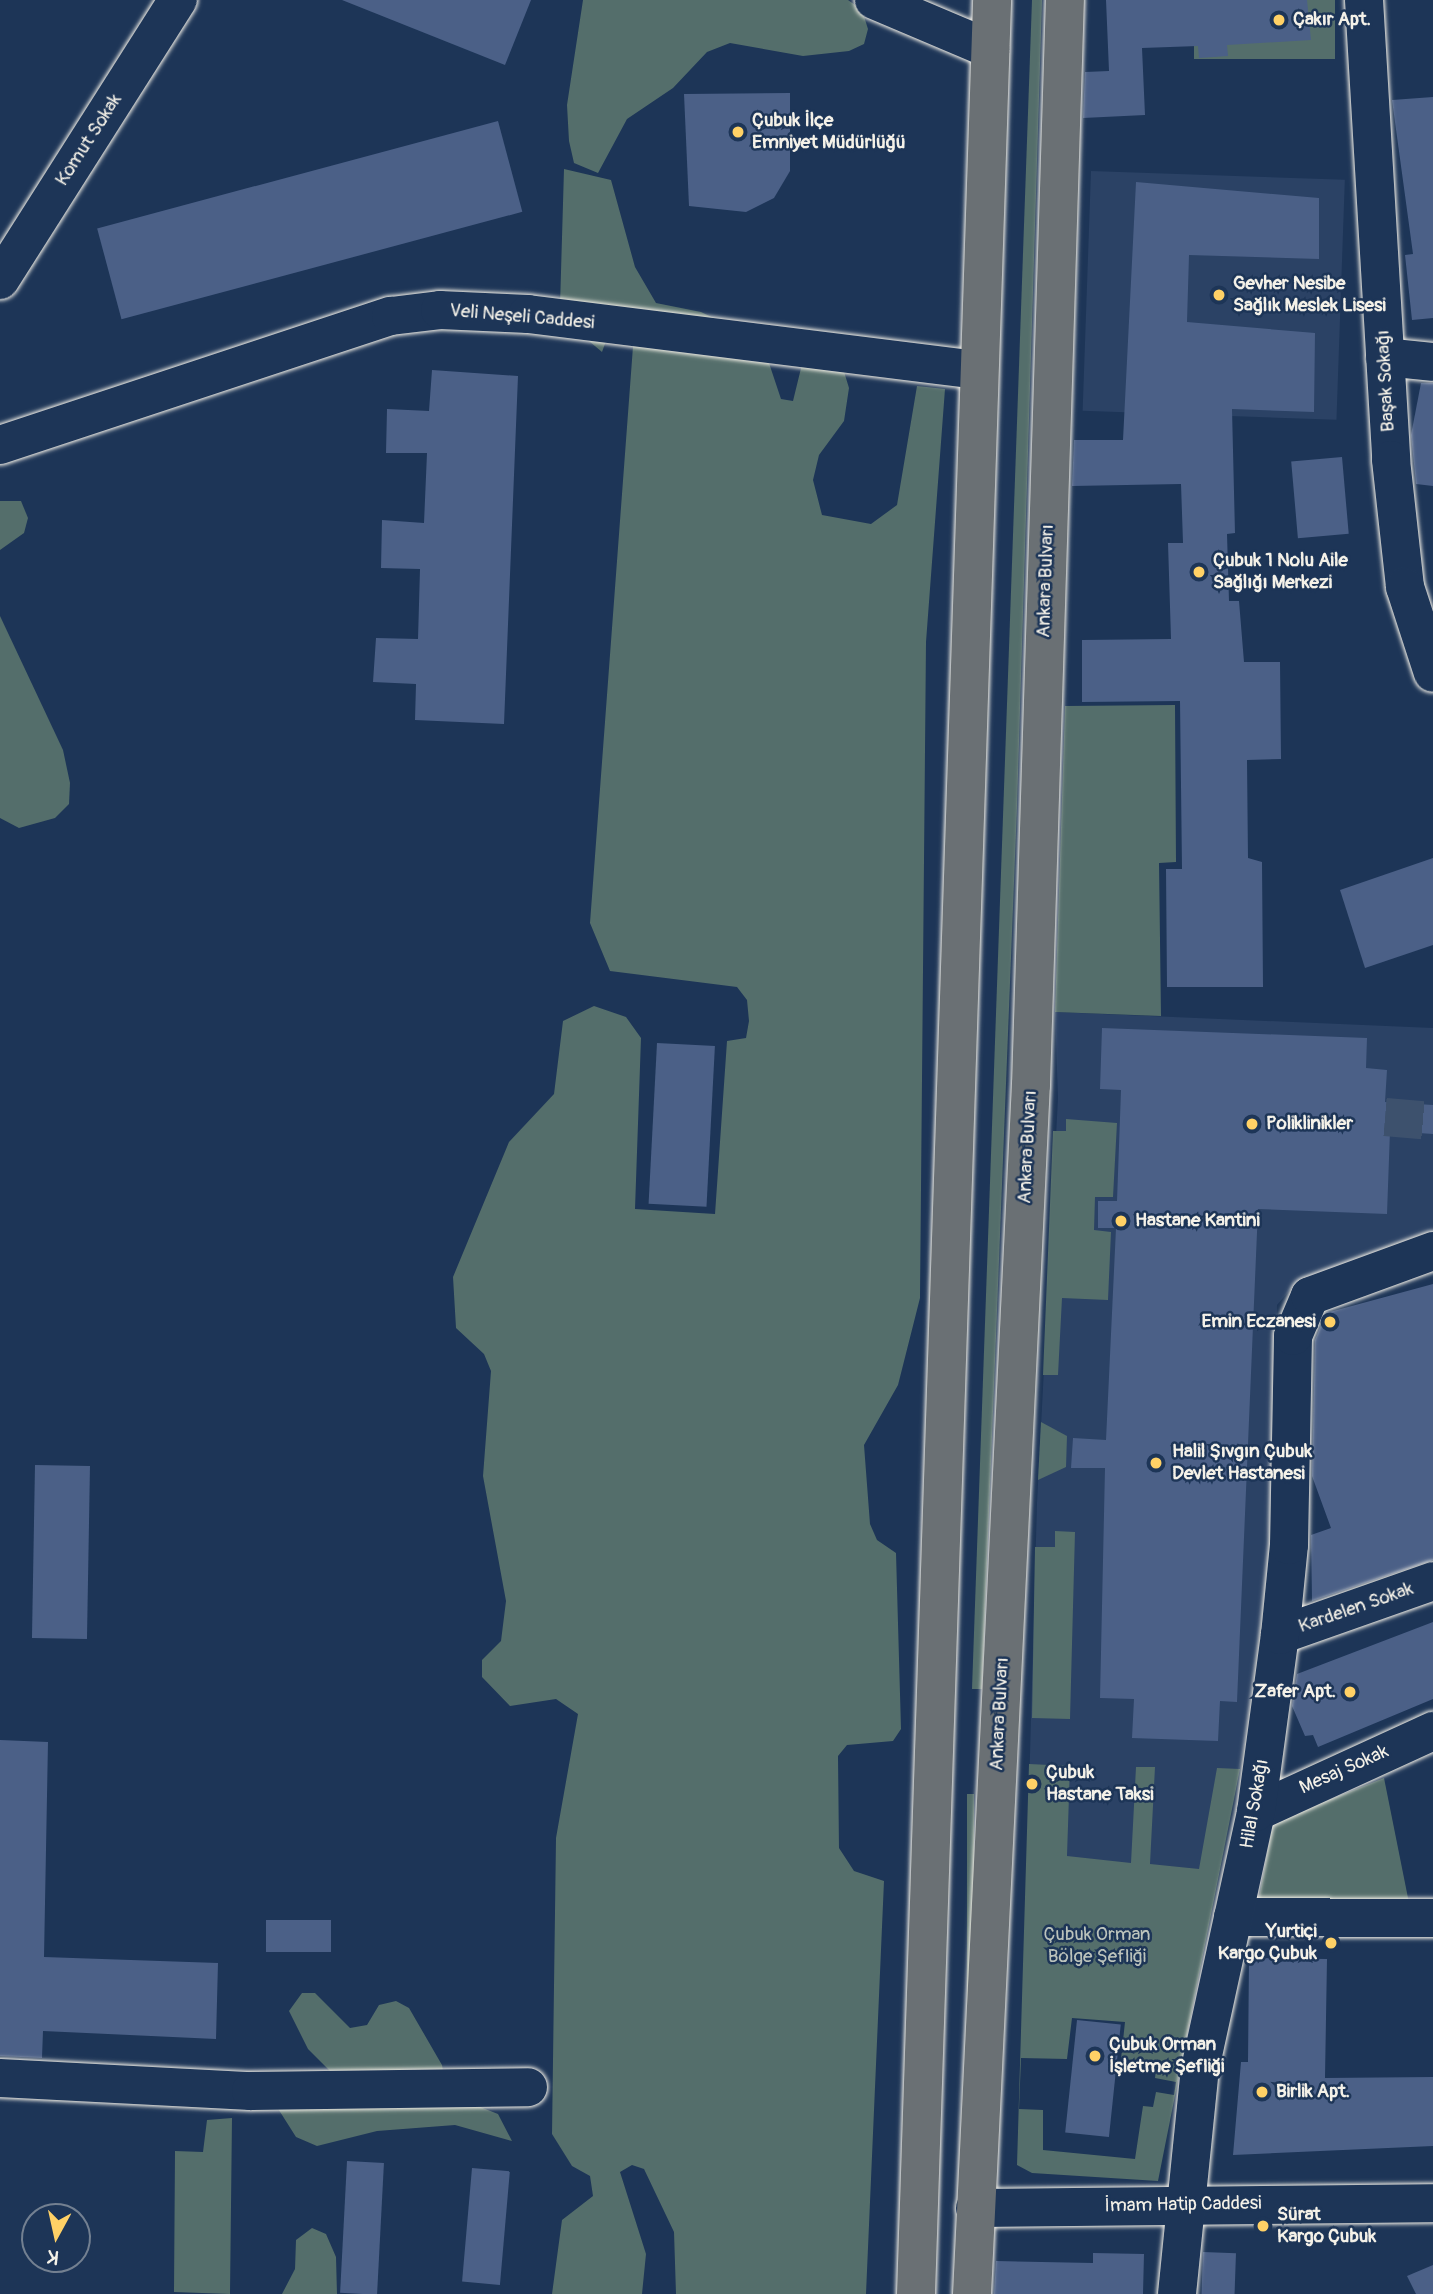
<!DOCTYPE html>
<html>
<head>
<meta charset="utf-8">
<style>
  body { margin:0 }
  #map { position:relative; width:1433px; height:2294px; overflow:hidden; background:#1d3557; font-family:Pangolin,sans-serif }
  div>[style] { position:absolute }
  .built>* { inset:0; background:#2b4265; transform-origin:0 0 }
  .green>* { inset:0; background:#546e6b; transform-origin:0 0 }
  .building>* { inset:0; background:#4b6087; transform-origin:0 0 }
  .minor-tunnel>* { height:38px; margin-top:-19px; transform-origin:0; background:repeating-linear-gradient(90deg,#3d516d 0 38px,transparent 0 57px) }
  .roads { filter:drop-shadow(0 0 2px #f4f1e8) drop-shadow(0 0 2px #f4f1e8) }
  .minor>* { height:38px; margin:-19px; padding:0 19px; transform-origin:19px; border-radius:19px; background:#1d3557 }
  .major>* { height:38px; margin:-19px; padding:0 19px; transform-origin:19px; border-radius:19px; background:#6a7074 }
  .dots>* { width:19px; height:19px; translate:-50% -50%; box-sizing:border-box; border:4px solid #1d3557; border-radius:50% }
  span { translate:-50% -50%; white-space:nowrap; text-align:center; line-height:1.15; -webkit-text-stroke:5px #1d3557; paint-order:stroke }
  .poi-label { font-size:19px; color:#f4f1e8; font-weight:700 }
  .left { translate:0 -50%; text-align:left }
  .right { translate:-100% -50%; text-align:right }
  .street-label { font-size:19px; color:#f4f1e8 }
  .park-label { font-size:19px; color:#bcc3bc }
  .north { position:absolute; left:21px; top:2203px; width:70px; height:70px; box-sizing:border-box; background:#1d3557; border:2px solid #738091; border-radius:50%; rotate:188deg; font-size:19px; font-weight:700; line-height:28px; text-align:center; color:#f4f1e8 }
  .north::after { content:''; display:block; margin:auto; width:24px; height:32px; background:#ffd166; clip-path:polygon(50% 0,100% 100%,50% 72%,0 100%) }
</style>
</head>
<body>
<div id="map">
  <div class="built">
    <div style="left:1091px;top:171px;width:254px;height:240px;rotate:2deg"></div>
    <div style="clip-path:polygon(1055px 1012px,1433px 1028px,1433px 1239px,1295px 1284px,1277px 1305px,1270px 1557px,1244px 1745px,1215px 1889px,1027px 1863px,1037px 1503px,1058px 1098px)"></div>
  </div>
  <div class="green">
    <div style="clip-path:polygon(583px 0,848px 0,862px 10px,868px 29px,864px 44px,849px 51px,803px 56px,730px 43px,707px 52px,673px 88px,627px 119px,598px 173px,574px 163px,569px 141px,567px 105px)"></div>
    <div style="clip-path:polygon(1032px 0,1042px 0,1017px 806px,982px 1689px,972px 1689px)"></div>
    <div style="left:1194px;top:0;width:141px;height:59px"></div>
    <div style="clip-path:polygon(564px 169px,611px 180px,635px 267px,656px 303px,701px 312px,743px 332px,765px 351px,781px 399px,793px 401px,803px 360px,842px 365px,849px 388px,844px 421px,819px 455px,813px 480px,822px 515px,871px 524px,897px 505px,917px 386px,945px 389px,926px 642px,920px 1298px,898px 1385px,864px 1445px,870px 1524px,877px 1540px,896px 1553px,901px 1729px,893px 1741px,847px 1745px,838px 1756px,839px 1848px,854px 1871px,884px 1881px,866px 2294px,676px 2294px,674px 2232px,644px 2169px,632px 2165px,620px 2172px,646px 2254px,642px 2294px,552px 2294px,562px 2220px,593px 2196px,590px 2176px,572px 2166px,552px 2134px,556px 1838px,578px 1714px,556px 1699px,510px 1706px,482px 1677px,482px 1660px,501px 1641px,506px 1601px,483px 1476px,491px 1371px,484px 1354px,456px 1328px,453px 1277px,509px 1142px,554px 1094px,563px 1021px,594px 1006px,626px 1017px,641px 1038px,635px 1209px,715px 1214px,727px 1041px,746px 1038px,749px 1021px,747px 1000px,737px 987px,610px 971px,590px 923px,634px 333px,610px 330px,602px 352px,569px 324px,560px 306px)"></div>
    <div style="clip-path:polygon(0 501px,21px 501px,28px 518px,24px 533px,0 550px)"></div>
    <div style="clip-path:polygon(0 616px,63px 750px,70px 783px,69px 804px,55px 818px,19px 828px,0 818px)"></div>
    <div style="clip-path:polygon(1175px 705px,1176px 862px,1159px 863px,1161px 1016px,1055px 1012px,1065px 706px)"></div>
    <div style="clip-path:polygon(1066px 1119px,1117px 1123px,1113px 1197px,1095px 1197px,1094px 1230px,1111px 1232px,1108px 1300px,1062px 1298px,1058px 1375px,1043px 1375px,1053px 1131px,1066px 1131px)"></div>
    <div style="clip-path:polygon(1041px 1422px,1067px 1436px,1066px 1467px,1038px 1480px)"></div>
    <div style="clip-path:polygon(1055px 1531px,1075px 1532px,1070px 1719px,1032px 1718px,1035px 1547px,1055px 1547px)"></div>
    <div style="clip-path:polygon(evenodd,1029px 1764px,1070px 1766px,1067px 1856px,1131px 1863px,1136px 1767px,1155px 1767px,1150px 1864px,1199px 1869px,1217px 1768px,1240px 1769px,1158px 2181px,1032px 2173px,1017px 2165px,1029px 1764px,1072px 2018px,1125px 2022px,1121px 2059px,1157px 2062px,1155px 2078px,1176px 2082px,1174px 2095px,1156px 2092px,1153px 2107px,1143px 2106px,1135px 2159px,1043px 2150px,1043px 2110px,1019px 2109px,1021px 2058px,1067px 2059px,1072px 2018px)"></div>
    <div style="clip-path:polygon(1384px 1778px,1409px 1903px,1258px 1903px,1273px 1822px)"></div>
    <div style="left:967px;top:1794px;width:7px;height:500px"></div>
    <div style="clip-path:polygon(302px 1993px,315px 1993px,350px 2028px,367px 2025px,379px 2005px,396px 2001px,409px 2008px,442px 2065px,447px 2094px,498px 2114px,512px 2141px,455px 2125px,377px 2131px,317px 2146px,296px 2137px,277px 2107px,333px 2074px,308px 2049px,289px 2011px)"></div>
    <div style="clip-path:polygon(232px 2118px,230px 2294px,174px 2292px,175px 2151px,203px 2152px,207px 2120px)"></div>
    <div style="clip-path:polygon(312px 2228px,326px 2234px,336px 2257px,337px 2294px,282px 2294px,295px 2269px,296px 2240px)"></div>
  </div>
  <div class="building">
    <div style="clip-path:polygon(342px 0,531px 0,505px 65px)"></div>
    <div style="clip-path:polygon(1106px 0,1307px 0,1311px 40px,1227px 45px,1228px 56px,1199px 58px,1198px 46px,1142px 48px,1145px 115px,1083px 118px,1085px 72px,1109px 71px)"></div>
    <div style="clip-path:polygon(790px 93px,790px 171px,774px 198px,746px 212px,689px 206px,684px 94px)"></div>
    <div style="clip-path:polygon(1433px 97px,1433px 318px,1412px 320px,1405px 255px,1413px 254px,1392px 100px)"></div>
    <div style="left:498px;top:121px;width:94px;height:415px;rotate:75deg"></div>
    <div style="clip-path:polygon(1136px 182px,1319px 198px,1319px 259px,1189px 255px,1187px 322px,1315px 333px,1314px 412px,1232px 409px,1235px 533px,1227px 534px,1229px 601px,1239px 601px,1244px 662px,1280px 662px,1281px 759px,1247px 760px,1248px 858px,1262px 862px,1263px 987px,1167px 987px,1166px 869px,1182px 869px,1180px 701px,1082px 702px,1082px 640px,1171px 639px,1168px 543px,1183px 543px,1181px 484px,1072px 486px,1074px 440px,1123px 440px)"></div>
    <div style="clip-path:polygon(432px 370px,518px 376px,504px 724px,415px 720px,416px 684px,373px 682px,376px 638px,418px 639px,420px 569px,381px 568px,382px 520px,424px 523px,427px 453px,386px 453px,387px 409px,429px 411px)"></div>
    <div style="clip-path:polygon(1421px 383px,1433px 383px,1433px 486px,1416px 484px,1411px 435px)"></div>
    <div style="left:1342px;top:457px;width:77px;height:51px;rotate:85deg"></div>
    <div style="clip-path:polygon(1433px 858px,1433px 945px,1365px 968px,1340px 890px)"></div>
    <div style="clip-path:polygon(1102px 1028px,1367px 1038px,1366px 1068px,1387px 1070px,1385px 1102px,1433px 1105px,1433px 1134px,1390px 1131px,1387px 1214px,1258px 1209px,1237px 1702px,1220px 1701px,1218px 1741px,1132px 1738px,1134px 1699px,1100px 1698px,1105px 1468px,1071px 1468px,1073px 1438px,1106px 1440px,1116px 1228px,1098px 1228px,1098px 1201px,1117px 1201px,1121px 1090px,1100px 1089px)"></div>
    <div style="left:657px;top:1043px;width:58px;height:161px;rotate:3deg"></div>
    <div style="clip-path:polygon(1433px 1284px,1433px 1560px,1312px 1601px,1311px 1535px,1331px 1528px,1312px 1476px,1315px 1340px,1326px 1313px)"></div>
    <div style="left:35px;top:1465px;width:55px;height:173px;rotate:1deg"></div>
    <div style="clip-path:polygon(1433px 1622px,1433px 1699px,1318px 1747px,1313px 1735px,1305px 1736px,1292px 1706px,1297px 1674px)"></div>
    <div style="clip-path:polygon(0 1740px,48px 1742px,44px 1957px,218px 1963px,216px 2039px,43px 2031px,42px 2058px,0 2056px)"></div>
    <div style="left:266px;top:1920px;width:65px;height:32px"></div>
    <div style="clip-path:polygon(1249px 1958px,1327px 1959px,1325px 2078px,1433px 2077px,1433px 2146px,1233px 2155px,1241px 2062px,1248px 2062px)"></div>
    <div style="left:1077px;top:2020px;width:44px;height:113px;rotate:6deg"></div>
    <div style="left:347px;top:2161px;width:37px;height:132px;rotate:3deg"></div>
    <div style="left:472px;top:2168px;width:38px;height:114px;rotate:5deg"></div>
    <div style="left:1203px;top:2252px;width:33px;height:42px;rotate:2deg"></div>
    <div style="clip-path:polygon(1093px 2253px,1144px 2254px,1143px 2294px,994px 2294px,996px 2261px,1093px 2263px)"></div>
    <div style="clip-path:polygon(1433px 2265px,1433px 2294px,1416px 2294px,1407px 2276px)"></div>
  </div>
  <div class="minor-tunnel">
    <div style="left:1385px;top:1117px;width:48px;rotate:4.8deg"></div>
  </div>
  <div class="roads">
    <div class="minor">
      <div style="left:874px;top:0;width:126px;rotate:22.9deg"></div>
      <div style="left:1364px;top:0;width:461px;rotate:86.6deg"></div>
      <div style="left:1391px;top:460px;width:128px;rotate:83.7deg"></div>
      <div style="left:1405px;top:587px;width:90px;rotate:72deg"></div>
      <div style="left:0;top:280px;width:332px;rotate:-57.6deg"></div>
      <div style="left:1385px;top:357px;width:48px;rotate:5.9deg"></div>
      <div style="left:0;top:445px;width:412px;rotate:-18.3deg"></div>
      <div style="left:391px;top:316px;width:49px;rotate:-7deg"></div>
      <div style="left:440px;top:310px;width:88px;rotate:2.6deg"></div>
      <div style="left:528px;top:314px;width:453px;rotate:7.1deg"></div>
      <div style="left:1280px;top:1635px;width:162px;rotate:-19.4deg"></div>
      <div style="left:1256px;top:1812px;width:195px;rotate:-24.6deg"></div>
      <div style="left:1233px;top:1917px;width:200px;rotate:0.3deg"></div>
      <div style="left:0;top:2078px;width:251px;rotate:3deg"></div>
      <div style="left:251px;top:2091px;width:277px;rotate:-0.8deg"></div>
      <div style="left:975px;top:2208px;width:458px;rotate:-0.6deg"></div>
      <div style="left:1177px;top:2294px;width:226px;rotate:-84.2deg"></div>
      <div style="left:1200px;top:2069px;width:263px;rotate:-77.7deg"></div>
      <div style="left:1256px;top:1812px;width:179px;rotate:-82.3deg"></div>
      <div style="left:1280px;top:1635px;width:90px;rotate:-84.3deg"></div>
      <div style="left:1289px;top:1545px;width:209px;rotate:-88.9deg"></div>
      <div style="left:1293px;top:1336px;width:43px;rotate:-67deg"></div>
      <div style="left:1310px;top:1296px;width:131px;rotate:-20.1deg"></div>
    </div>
    <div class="major">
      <div style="left:916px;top:2294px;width:2295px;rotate:-88.1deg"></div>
      <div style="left:972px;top:2294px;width:1210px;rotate:-87.21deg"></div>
      <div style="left:1031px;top:1085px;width:1086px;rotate:-88.21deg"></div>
    </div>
  </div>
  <div class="dots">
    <div style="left:1279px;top:20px;background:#ffd166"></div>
    <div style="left:738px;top:132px;background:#ffd166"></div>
    <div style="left:1219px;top:295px;background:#ffd166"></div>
    <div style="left:1199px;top:572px;background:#ffd166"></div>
    <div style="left:1252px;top:1124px;background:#ffd166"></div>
    <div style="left:1121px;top:1221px;background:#ffd166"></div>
    <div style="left:1330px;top:1322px;background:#ffd166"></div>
    <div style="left:1156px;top:1463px;background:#ffd166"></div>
    <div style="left:1350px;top:1692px;background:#ffd166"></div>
    <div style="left:1032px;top:1784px;background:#ffd166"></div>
    <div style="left:1331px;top:1943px;background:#ffd166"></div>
    <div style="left:1095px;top:2056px;background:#ffd166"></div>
    <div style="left:1262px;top:2092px;background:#ffd166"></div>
    <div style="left:1263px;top:2226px;background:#ffd166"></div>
  </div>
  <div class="poi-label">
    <span class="left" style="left:1293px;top:20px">Çakır Apt.</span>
    <span class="left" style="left:752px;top:132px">Çubuk İlçe<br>Emniyet Müdürlüğü</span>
    <span class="left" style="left:1233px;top:295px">Gevher Nesibe<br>Sağlık Meslek Lisesi</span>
    <span class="left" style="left:1213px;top:572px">Çubuk 1 Nolu Aile<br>Sağlığı Merkezi</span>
    <span class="left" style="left:1266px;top:1124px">Poliklinikler</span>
    <span class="left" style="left:1135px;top:1221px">Hastane Kantini</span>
    <span class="right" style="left:1316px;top:1322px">Emin Eczanesi</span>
    <span class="left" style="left:1172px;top:1463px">Halil Şıvgın Çubuk<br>Devlet Hastanesi</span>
    <span class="right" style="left:1336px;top:1692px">Zafer Apt.</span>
    <span class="left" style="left:1046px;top:1784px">Çubuk<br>Hastane Taksi</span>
    <span class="right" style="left:1317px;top:1943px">Yurtiçi<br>Kargo Çubuk</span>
    <span class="left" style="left:1109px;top:2056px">Çubuk Orman<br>İşletme Şefliği</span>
    <span class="left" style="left:1276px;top:2092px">Birlik Apt.</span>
    <span class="left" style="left:1277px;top:2226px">Sürat<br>Kargo Çubuk</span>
  </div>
  <div class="street-label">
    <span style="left:89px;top:140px;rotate:-57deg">Komut Sokak</span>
    <span style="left:522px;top:317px;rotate:5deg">Veli Neşeli Caddesi</span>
    <span style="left:1386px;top:381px;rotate:-93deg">Başak Sokağı</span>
    <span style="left:1046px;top:581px;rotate:-88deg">Ankara Bulvarı</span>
    <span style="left:1028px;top:1147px;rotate:-87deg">Ankara Bulvarı</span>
    <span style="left:1356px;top:1608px;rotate:-19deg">Kardelen Sokak</span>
    <span style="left:1000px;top:1714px;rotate:-87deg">Ankara Bulvarı</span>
    <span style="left:1344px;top:1770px;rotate:-24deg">Mesaj Sokak</span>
    <span style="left:1255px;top:1804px;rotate:-80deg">Hilal Sokağı</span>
    <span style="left:1183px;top:2205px;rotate:-1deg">İmam Hatip Caddesi</span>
  </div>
  <div class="park-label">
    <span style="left:1097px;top:1946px">Çubuk Orman<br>Bölge Şefliği</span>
  </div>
  <div class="north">K</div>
</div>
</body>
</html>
